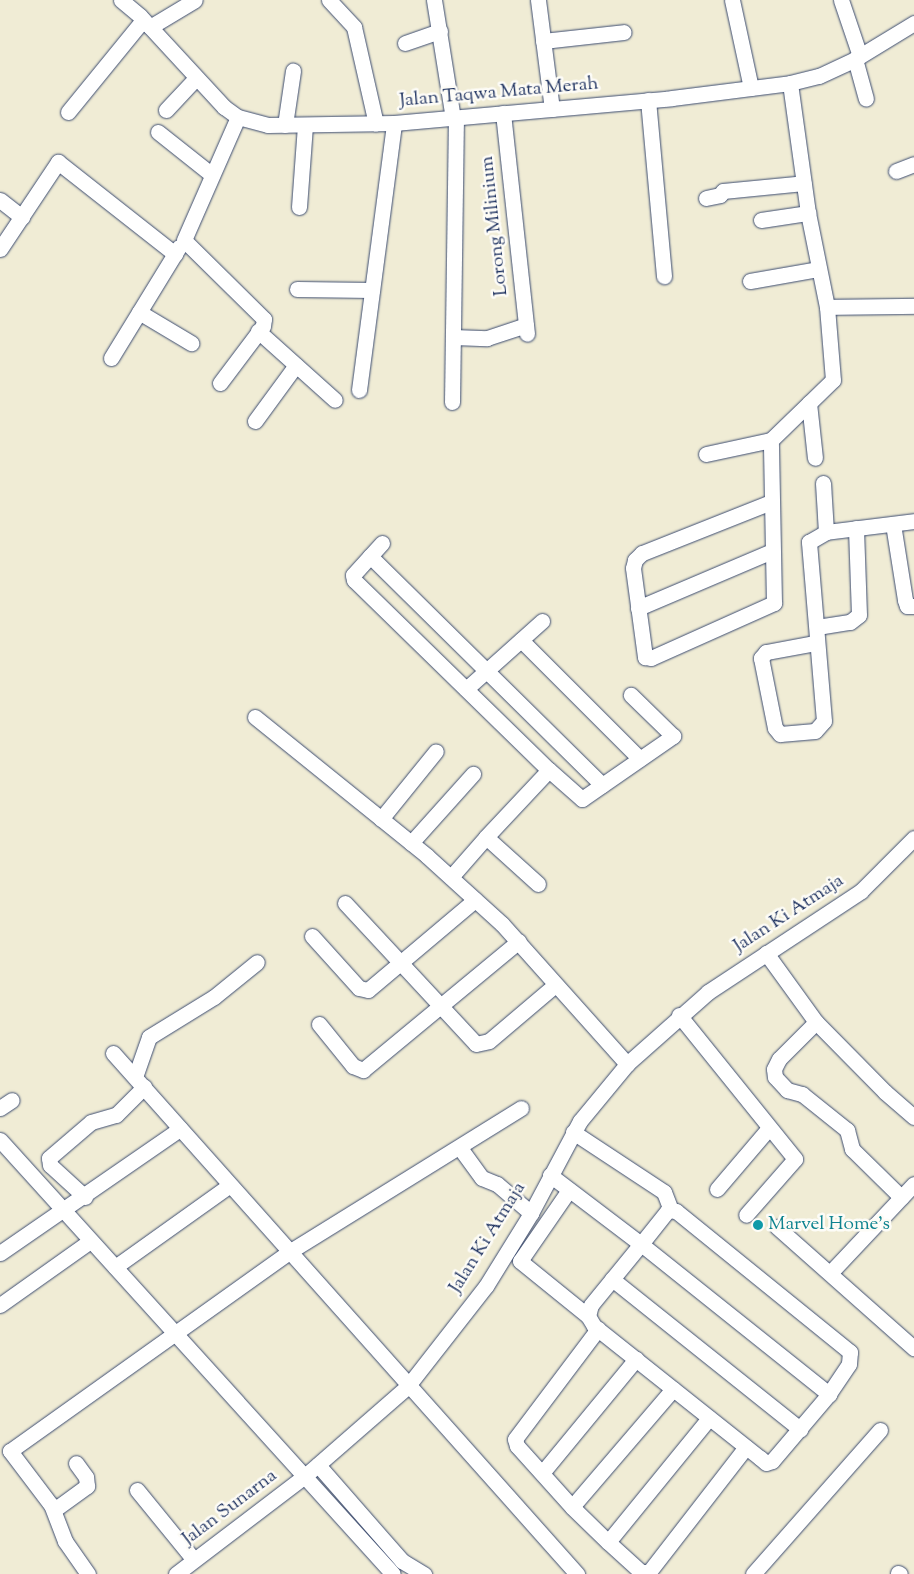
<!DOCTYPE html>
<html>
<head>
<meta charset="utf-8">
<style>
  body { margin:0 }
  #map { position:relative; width:914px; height:1574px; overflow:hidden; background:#f0ecd5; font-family:"Sorts Mill Goudy",serif }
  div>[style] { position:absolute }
  .roads { filter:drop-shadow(0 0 1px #3b4b70) drop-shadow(0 0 1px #3b4b70) }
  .minor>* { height:15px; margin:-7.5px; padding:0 7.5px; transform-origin:7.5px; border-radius:7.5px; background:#fff }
  .dots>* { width:14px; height:14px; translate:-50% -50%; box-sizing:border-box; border:2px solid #fdfcf7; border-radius:50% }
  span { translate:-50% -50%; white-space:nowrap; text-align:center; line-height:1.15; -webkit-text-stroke:5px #fdfcf7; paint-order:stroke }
  .street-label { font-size:19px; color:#1b2f5e }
  .culture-label { font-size:19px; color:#0d838f }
  .left { translate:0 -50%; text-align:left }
</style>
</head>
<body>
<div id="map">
  <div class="roads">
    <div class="minor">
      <div style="left:121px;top:0;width:25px;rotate:40deg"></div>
      <div style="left:140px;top:16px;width:124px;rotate:47.3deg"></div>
      <div style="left:224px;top:107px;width:17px;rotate:36deg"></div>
      <div style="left:238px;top:117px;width:31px;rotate:15deg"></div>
      <div style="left:268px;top:125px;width:126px;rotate:-0.9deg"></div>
      <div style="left:394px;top:123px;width:279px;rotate:-5.1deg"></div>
      <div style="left:672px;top:98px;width:119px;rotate:-7.2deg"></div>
      <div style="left:790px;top:83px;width:30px;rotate:-14deg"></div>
      <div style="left:819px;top:76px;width:40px;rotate:-25deg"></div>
      <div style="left:855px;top:59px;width:69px;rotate:-31.4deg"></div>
      <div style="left:329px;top:0;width:37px;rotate:47deg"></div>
      <div style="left:354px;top:27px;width:99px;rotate:77.2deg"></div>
      <div style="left:434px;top:0;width:120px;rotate:80.9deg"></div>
      <div style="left:538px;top:0;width:110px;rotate:82.7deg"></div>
      <div style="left:732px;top:0;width:90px;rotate:77.8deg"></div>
      <div style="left:841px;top:0;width:59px;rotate:71.3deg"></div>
      <div style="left:150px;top:27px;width:52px;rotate:-31deg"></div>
      <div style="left:543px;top:41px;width:81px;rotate:-6.3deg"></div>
      <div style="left:405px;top:43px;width:37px;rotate:-19deg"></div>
      <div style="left:855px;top:59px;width:41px;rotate:74.6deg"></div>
      <div style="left:648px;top:100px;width:177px;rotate:84.8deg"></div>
      <div style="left:166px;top:110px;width:44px;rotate:-46.8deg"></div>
      <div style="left:68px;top:112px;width:119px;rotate:-50.8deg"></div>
      <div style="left:503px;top:113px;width:222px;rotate:83.8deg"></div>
      <div style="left:285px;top:125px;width:55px;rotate:-81.6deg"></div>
      <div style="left:158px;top:132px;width:69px;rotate:38.5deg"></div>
      <div style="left:896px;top:171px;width:19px;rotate:-21deg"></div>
      <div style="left:706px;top:198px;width:14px;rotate:-12deg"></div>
      <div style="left:720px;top:195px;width:5px;rotate:-53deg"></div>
      <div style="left:723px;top:191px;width:81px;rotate:-5.6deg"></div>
      <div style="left:0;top:200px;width:28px;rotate:38deg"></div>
      <div style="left:299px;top:207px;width:82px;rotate:-85.8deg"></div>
      <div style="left:761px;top:220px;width:48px;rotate:-8.5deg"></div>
      <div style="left:0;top:249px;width:105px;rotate:-56.3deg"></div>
      <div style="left:58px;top:162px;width:149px;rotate:38.2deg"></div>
      <div style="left:750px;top:281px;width:70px;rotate:-9.9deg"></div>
      <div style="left:297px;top:289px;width:75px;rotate:0.8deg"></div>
      <div style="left:827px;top:307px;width:87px;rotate:-0.7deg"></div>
      <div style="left:139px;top:312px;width:61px;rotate:30.8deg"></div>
      <div style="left:258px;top:331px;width:103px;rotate:41.9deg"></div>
      <div style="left:453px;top:337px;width:34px;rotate:2deg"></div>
      <div style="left:487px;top:338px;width:41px;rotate:-18.4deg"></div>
      <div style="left:111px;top:358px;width:130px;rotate:-58.5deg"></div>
      <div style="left:220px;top:383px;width:71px;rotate:-53deg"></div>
      <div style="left:263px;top:326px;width:7px;rotate:-82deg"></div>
      <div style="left:264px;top:319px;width:112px;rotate:-135.4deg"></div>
      <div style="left:184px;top:240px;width:134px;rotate:-66.3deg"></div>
      <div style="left:359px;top:390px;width:269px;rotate:-82.5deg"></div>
      <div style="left:452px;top:402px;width:285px;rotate:-89.2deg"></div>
      <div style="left:809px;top:403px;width:55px;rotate:83.8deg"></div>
      <div style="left:255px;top:421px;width:69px;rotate:-53.8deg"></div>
      <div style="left:706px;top:454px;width:66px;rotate:-12.2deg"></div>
      <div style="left:823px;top:483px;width:49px;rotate:86.5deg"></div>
      <div style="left:771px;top:502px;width:139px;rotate:158.4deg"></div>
      <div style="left:642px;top:553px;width:10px;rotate:135deg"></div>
      <div style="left:635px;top:560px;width:8px;rotate:104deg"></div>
      <div style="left:633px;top:568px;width:90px;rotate:82.3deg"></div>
      <div style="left:645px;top:657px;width:6px;rotate:9deg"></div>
      <div style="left:651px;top:658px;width:135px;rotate:-24.1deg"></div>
      <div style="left:774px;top:603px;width:163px;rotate:-91.1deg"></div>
      <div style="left:771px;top:440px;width:86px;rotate:-44.1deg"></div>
      <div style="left:833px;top:380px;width:73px;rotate:-94.7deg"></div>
      <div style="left:827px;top:307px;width:96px;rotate:-101.4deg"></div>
      <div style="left:808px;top:213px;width:131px;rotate:-97.9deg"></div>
      <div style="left:893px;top:524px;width:77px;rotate:81deg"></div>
      <div style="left:905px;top:600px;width:6px;rotate:72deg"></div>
      <div style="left:907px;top:606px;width:7px"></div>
      <div style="left:382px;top:543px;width:43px;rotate:132.2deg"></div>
      <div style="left:353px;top:575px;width:5px;rotate:79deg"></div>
      <div style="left:354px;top:580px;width:272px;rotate:44.3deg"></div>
      <div style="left:370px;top:556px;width:326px;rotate:44.6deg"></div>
      <div style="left:638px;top:608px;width:146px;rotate:-23deg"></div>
      <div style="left:817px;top:627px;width:33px;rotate:-9deg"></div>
      <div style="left:850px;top:622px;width:11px;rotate:-38deg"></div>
      <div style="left:859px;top:615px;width:87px;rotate:-92deg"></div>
      <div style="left:521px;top:640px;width:168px;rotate:45deg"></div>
      <div style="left:815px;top:643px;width:50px;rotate:169.6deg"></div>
      <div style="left:766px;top:652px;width:8px;rotate:130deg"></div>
      <div style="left:761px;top:658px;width:71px;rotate:78.7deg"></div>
      <div style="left:775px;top:728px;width:8px;rotate:50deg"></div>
      <div style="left:780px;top:734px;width:35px;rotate:-5deg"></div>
      <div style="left:815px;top:731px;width:13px;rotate:-48deg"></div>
      <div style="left:824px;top:721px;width:180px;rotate:-94.8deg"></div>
      <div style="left:809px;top:542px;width:20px;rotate:-30deg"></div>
      <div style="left:826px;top:532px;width:89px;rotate:-7.1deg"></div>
      <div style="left:466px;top:689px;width:102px;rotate:-41.8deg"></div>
      <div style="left:255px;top:717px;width:221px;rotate:38.9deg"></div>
      <div style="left:427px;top:856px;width:101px;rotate:42.2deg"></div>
      <div style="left:502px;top:924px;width:188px;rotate:48.2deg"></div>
      <div style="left:381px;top:819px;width:87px;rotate:-51deg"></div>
      <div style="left:486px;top:837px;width:92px;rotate:-46.8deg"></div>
      <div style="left:549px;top:770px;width:44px;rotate:41.3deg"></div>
      <div style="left:582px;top:799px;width:111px;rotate:-34.7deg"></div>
      <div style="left:673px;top:736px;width:59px;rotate:-135.7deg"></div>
      <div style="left:411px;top:843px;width:93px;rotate:-48.1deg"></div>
      <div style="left:451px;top:877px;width:53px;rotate:-48.8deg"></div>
      <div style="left:486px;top:837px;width:70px;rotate:42.1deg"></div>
      <div style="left:345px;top:903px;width:192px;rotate:47.1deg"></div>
      <div style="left:476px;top:1044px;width:13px;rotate:-13deg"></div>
      <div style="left:489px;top:1041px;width:87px;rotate:-40.3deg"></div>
      <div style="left:312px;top:936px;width:70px;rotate:47.9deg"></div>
      <div style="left:359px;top:988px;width:9px;rotate:13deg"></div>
      <div style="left:368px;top:990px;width:140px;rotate:-40.1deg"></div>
      <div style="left:766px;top:953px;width:85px;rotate:54.1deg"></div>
      <div style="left:816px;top:1022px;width:98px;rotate:45.4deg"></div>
      <div style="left:885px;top:1092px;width:38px;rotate:41deg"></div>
      <div style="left:679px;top:1015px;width:185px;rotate:51.1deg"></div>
      <div style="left:795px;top:1159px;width:74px;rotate:131.2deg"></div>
      <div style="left:816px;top:1022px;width:52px;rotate:135deg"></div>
      <div style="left:779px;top:1059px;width:11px;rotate:117deg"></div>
      <div style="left:774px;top:1069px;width:8px;rotate:83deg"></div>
      <div style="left:775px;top:1077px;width:18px;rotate:47deg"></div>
      <div style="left:787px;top:1090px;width:16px;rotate:15deg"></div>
      <div style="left:802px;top:1094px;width:58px;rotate:38.7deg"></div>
      <div style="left:847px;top:1130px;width:20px;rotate:75deg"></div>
      <div style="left:852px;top:1149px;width:69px;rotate:44.4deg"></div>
      <div style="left:319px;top:1024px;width:54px;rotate:51deg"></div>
      <div style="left:353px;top:1066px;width:11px;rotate:22deg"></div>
      <div style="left:363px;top:1070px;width:202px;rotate:-39.6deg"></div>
      <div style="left:113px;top:1053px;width:698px;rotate:48.31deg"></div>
      <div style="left:135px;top:1077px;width:42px;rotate:-70.7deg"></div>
      <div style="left:149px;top:1037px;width:76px;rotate:-31.6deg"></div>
      <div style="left:214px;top:997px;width:55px;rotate:-39.1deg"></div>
      <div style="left:0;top:1108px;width:14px;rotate:-34deg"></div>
      <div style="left:573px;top:1132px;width:109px;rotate:33.4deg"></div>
      <div style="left:664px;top:1192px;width:19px;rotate:69deg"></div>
      <div style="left:0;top:1140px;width:585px;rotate:47.84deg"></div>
      <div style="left:460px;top:1148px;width:37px;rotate:54deg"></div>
      <div style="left:482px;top:1178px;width:16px;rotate:22deg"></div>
      <div style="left:497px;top:1184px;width:45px;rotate:40.5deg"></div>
      <div style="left:550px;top:1175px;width:114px;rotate:37.2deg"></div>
      <div style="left:641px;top:1244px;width:241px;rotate:38.6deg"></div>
      <div style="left:829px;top:1394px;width:88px;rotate:130.4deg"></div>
      <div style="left:772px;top:1461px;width:6px;rotate:162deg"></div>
      <div style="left:766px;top:1463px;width:8px;rotate:-140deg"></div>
      <div style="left:760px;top:1458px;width:212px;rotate:-141.5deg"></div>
      <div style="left:594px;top:1326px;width:12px;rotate:-121deg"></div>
      <div style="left:588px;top:1316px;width:11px;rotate:-75deg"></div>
      <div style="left:591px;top:1305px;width:79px;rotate:-50.7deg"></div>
      <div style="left:641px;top:1244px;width:43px;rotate:-51.5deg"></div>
      <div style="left:668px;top:1210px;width:8px;rotate:7deg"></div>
      <div style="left:676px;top:1211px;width:224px;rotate:39deg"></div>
      <div style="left:850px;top:1352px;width:12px;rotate:95deg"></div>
      <div style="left:849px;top:1364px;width:36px;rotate:124deg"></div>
      <div style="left:717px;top:1189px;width:80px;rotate:-49.6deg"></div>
      <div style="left:569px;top:1190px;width:86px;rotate:124.6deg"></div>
      <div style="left:520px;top:1261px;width:87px;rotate:39deg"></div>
      <div style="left:85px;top:1197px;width:47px;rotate:-137.6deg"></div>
      <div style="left:50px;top:1165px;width:7px;rotate:-98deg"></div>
      <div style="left:49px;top:1158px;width:55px;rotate:-40.6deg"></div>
      <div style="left:91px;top:1122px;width:26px;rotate:-16deg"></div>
      <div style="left:116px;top:1115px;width:40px;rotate:-45deg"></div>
      <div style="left:777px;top:1227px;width:183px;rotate:41.5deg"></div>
      <div style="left:0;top:1253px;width:219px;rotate:-34.6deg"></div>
      <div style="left:115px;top:1267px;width:141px;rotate:-35.5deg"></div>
      <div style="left:831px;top:1272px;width:121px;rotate:-46.7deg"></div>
      <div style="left:612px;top:1279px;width:241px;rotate:38.6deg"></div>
      <div style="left:0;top:1305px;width:110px;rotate:-35.4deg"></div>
      <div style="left:673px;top:1389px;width:155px;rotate:130.6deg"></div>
      <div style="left:572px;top:1507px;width:50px;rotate:44.2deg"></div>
      <div style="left:608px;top:1542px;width:160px;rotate:-50.8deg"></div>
      <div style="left:318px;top:1465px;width:128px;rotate:48.8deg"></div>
      <div style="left:402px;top:1561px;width:26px;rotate:31deg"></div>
      <div style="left:542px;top:1473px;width:148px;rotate:-50.5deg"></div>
      <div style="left:137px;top:1490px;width:90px;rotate:50.8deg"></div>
      <div style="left:572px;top:1507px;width:82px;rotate:-132deg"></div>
      <div style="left:517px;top:1446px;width:7px;rotate:-106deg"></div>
      <div style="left:515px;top:1439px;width:138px;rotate:-53deg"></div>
      <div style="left:54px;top:1510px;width:41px;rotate:-36deg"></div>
      <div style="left:87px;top:1486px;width:9px;rotate:-96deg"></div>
      <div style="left:86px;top:1477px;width:17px;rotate:-126deg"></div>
      <div style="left:608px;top:1542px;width:45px;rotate:42.3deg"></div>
      <div style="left:641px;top:1572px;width:8px"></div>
      <div style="left:649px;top:1572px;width:158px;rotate:-52.2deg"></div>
      <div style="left:898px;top:1573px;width:2px;rotate:27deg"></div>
      <div style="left:88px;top:1574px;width:40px;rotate:-124.9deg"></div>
      <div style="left:65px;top:1541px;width:39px;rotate:-111deg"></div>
      <div style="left:51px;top:1505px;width:68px;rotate:-127.2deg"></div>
      <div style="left:10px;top:1451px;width:343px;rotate:-35.5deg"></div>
      <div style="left:289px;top:1252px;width:273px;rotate:-31.8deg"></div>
      <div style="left:176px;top:1574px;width:163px;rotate:-37.3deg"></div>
      <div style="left:306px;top:1475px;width:134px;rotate:-41.1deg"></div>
      <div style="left:407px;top:1387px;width:128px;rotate:-52deg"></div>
      <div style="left:486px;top:1286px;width:86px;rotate:-58.3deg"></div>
      <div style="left:531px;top:1213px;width:104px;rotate:-62deg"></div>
      <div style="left:580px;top:1121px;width:74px;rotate:-50.5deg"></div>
      <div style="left:627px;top:1064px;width:108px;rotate:-41.6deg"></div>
      <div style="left:708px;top:992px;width:183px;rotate:-33.4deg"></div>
      <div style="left:861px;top:891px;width:75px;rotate:-45deg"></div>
      <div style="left:753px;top:1574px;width:192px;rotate:-48.6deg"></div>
    </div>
  </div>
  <div class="dots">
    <div style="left:758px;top:1225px;background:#0f9aa8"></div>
  </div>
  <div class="street-label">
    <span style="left:499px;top:93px;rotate:-5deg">Jalan Taqwa Mata Merah</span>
    <span style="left:495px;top:226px;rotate:-96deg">Lorong Milinium</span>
    <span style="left:789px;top:914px;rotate:-33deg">Jalan Ki Atmaja</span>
    <span style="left:488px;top:1238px;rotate:-58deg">Jalan Ki Atmaja</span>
    <span style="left:230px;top:1508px;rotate:-37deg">Jalan Sunarna</span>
  </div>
  <div class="culture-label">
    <span class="left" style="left:768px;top:1225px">Marvel Home's</span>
  </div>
</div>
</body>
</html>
